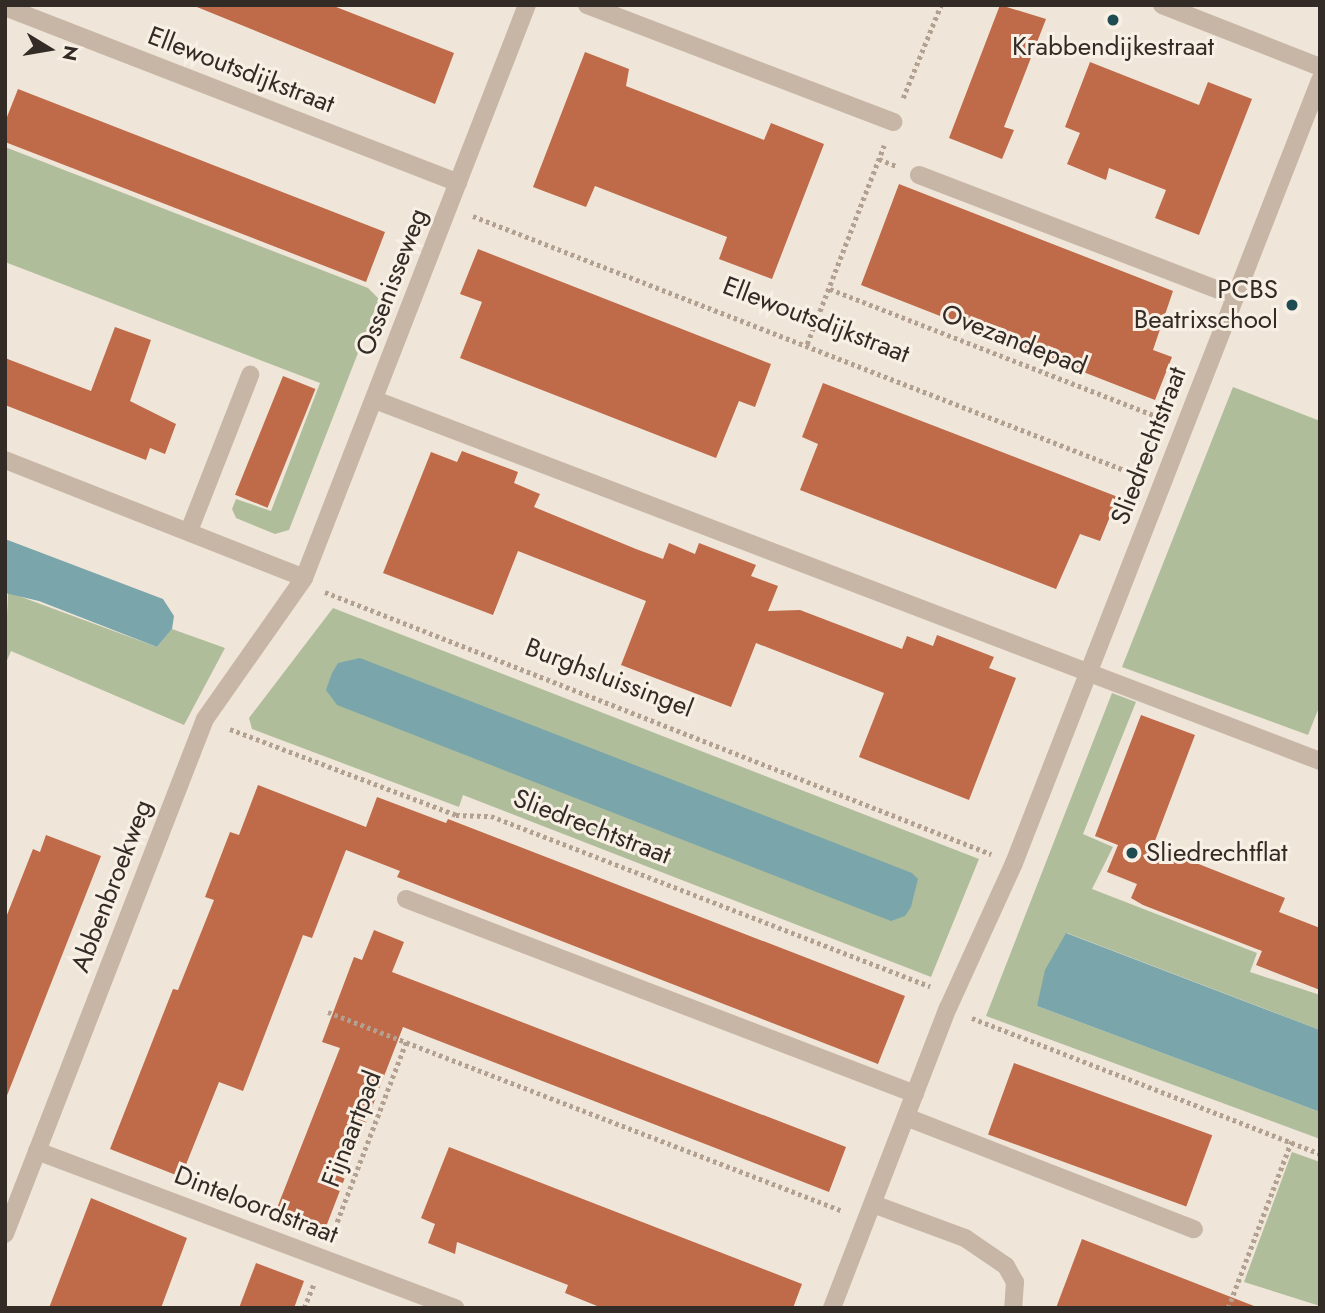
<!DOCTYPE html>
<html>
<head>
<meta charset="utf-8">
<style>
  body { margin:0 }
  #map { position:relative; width:1325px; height:1313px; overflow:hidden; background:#efe6d9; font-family:Jost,sans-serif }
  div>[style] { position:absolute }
  .green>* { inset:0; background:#b0bd9a }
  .water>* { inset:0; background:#7aa6ab }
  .building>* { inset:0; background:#bf6a48; transform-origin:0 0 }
  .path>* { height:4.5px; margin-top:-2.25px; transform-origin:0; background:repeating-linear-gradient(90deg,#b2a090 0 3.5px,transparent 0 7px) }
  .lane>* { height:18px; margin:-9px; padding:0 9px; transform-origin:9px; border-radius:9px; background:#c7b6a6 }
  .street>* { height:18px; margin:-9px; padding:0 9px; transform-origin:9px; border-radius:9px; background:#c7b6a6 }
  .dots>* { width:19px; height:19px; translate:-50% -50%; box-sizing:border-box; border:4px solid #f8f0e5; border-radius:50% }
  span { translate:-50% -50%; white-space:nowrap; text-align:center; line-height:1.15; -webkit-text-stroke:6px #f8f0e5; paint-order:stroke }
  .poi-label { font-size:26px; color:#332b26 }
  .right { translate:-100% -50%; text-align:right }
  .left { translate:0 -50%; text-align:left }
  .street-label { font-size:26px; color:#332b26 }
  .frame { position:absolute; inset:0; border:7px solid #332b26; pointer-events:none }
  .north { position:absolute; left:14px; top:14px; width:70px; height:70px; -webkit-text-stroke:5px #f8f0e5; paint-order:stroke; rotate:101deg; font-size:19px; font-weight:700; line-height:28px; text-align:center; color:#332b26 }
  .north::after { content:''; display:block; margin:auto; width:24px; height:32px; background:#332b26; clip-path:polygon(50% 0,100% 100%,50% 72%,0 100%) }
</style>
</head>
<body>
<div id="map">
  <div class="green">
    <div style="clip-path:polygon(5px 147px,368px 288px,379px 299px,289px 530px,275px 534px,236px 518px,232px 509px,236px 499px,271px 511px,320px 383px,5px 262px)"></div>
    <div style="clip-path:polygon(1233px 387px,1320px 421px,1320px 705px,1308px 735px,1122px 667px)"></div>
    <div style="clip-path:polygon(8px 592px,157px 647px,172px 629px,225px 648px,184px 725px,11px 651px,5px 665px)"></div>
    <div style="clip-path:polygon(333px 608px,979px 859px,931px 977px,463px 795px,459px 807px,252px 729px,249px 718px)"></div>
    <div style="clip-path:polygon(1112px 693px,1136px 702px,1083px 834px,1113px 847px,1092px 889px,1257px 953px,1250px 972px,1320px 995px,1320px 1030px,1067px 933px,1037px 1006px,1320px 1112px,1320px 1139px,986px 1016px)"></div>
    <div style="clip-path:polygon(1292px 1152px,1320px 1162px,1320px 1306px,1244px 1282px)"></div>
  </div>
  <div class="water">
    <div style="clip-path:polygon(5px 539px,163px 599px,174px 616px,172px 629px,157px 647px,39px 601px,5px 593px)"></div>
    <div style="clip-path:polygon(360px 658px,912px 873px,918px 879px,911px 907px,905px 916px,891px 921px,337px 705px,326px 690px,332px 673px,338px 663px)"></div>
    <div style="clip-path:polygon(1066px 933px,1320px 1030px,1320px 1112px,1037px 1006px,1045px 970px)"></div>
  </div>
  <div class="building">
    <div style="clip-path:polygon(192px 5px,331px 5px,454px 53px,435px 104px)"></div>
    <div style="clip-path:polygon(1000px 5px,1046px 19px,1004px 127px,1014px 130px,1002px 159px,949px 138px)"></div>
    <div style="clip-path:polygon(585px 52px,629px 69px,626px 86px,764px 140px,771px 123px,824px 144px,772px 279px,719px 259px,727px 237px,644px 205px,595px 186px,586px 207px,533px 187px)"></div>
    <div style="clip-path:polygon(1090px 62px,1199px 105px,1208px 82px,1252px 99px,1199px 235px,1155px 218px,1166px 190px,1109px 168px,1106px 180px,1067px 164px,1080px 133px,1065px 127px)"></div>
    <div style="clip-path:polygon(18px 89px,385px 232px,366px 282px,5px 142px,5px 122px)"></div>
    <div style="clip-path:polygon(899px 184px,1173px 291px,1153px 350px,1172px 357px,1155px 400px,861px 285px)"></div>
    <div style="clip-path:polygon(478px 249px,771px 364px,755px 407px,739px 401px,716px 458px,460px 358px,482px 302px,460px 294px)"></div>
    <div style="clip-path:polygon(115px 327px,151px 340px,130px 401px,176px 424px,165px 454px,150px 448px,146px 460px,5px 405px,5px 358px,91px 391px)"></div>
    <div style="left:283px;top:376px;width:35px;height:128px;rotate:22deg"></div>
    <div style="clip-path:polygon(823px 383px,1118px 497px,1100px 541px,1080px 534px,1056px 589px,800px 490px,818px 444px,802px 437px)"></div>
    <div style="clip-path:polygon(462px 451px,518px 472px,514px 483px,540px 494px,534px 507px,636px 549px,663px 559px,669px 543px,695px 554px,699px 543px,756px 565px,751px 576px,778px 586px,768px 611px,800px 610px,902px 649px,907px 636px,933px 646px,937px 635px,994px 657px,989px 668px,1016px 678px,969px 800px,859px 757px,884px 693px,756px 643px,731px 707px,621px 665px,646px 601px,518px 551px,493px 615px,383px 573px,431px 452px,457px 462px)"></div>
    <div style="clip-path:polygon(1141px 715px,1195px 735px,1153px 846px,1285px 898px,1279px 912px,1320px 928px,1320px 990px,1256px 965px,1262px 951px,1143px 905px,1131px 898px,1137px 884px,1107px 872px,1118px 845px,1095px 836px)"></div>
    <div style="clip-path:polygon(258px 785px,366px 827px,377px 797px,446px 823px,448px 819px,905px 996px,878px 1064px,397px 877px,400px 871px,346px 850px,312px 938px,303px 935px,243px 1091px,219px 1082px,181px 1177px,110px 1149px,173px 989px,178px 990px,214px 900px,205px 897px,230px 832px,239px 835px)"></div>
    <div style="clip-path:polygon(46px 835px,101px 856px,6px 1098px,5px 920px,33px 849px,40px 852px)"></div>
    <div style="clip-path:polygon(374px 930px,404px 942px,392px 972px,846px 1147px,829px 1192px,403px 1027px,324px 1232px,275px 1213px,340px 1048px,322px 1042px,354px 957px,362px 960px)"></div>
    <div style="left:1014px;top:1063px;width:211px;height:76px;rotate:20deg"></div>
    <div style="clip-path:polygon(449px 1147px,802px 1284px,793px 1308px,602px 1308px,565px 1293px,568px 1285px,457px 1242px,455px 1254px,428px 1243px,435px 1224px,421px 1218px)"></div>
    <div style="clip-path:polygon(91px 1198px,187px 1238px,161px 1308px,49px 1308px)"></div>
    <div style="clip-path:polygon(1082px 1239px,1254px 1306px,1253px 1308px,1056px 1308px)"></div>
    <div style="clip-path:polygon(256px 1263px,304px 1281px,294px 1308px,239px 1308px)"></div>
  </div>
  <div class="path">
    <div style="left:903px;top:98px;width:100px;rotate:-67.8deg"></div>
    <div style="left:879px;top:159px;width:18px;rotate:22deg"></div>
    <div style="left:473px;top:216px;width:716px;rotate:21.3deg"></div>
    <div style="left:830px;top:289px;width:355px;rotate:21.3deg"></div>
    <div style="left:807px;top:344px;width:213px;rotate:-68.8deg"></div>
    <div style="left:325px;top:592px;width:716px;rotate:21.47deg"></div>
    <div style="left:230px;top:729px;width:242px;rotate:20.8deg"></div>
    <div style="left:456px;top:815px;width:35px;rotate:2deg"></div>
    <div style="left:491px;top:816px;width:471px;rotate:21.2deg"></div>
    <div style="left:328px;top:1012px;width:552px;rotate:21.13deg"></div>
    <div style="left:972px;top:1018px;width:374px;rotate:21.3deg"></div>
    <div style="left:332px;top:1235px;width:207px;rotate:-69deg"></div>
    <div style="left:304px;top:1308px;width:27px;rotate:-68deg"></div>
    <div style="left:1228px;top:1308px;width:178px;rotate:-69.2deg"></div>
  </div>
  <div class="lane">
    <div style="left:587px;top:5px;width:328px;rotate:20.9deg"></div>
    <div style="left:919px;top:175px;width:338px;rotate:21deg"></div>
    <div style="left:375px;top:400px;width:1012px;rotate:20.91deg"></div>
    <div style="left:189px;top:531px;width:168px;rotate:-68.6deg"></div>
    <div style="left:906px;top:1117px;width:309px;rotate:21.3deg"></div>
    <div style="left:873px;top:1204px;width:98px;rotate:20.3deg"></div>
    <div style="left:965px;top:1238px;width:50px;rotate:34.3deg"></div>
    <div style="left:1006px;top:1266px;width:18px;rotate:61deg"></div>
    <div style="left:1015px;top:1282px;width:26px;rotate:94deg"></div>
  </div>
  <div class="street">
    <div style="left:1162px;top:5px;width:170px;rotate:21.4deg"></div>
    <div style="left:5px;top:7px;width:486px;rotate:21.2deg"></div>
    <div style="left:5px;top:460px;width:321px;rotate:21.5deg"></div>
    <div style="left:406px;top:899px;width:545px;rotate:20.96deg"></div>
    <div style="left:37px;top:1151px;width:447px;rotate:20.6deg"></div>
    <div style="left:5px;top:1234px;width:552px;rotate:-68.78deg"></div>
    <div style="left:205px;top:719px;width:172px;rotate:-54.9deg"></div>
    <div style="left:304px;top:578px;width:615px;rotate:-68.74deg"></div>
    <div style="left:832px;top:1308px;width:322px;rotate:-68.9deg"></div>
    <div style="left:948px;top:1008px;width:159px;rotate:-65.5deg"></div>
    <div style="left:1014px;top:863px;width:841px;rotate:-68.65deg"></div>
  </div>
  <div class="dots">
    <div style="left:1113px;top:20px;background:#1f4c52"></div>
    <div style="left:1292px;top:305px;background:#1f4c52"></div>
    <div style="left:1132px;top:853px;background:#1f4c52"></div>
  </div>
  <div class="poi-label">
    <span style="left:1113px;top:47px">Krabbendijkestraat</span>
    <span class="right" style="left:1278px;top:305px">PCBS<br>Beatrixschool</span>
    <span class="left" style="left:1146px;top:853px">Sliedrechtflat</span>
  </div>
  <div class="street-label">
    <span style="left:241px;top:70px;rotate:21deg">Ellewoutsdijkstraat</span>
    <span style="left:392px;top:282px;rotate:-69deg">Ossenisseweg</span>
    <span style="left:816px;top:320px;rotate:21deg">Ellewoutsdijkstraat</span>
    <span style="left:1014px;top:340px;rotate:21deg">Ovezandepad</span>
    <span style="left:1149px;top:446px;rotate:-69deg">Sliedrechtstraat</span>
    <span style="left:609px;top:678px;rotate:21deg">Burghsluissingel</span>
    <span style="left:592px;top:827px;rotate:21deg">Sliedrechtstraat</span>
    <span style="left:112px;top:886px;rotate:-69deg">Abbenbroekweg</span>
    <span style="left:352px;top:1129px;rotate:-69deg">Fijnaartpad</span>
    <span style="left:256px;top:1205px;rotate:21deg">Dinteloordstraat</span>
  </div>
  <div class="frame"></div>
  <div class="north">N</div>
</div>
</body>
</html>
